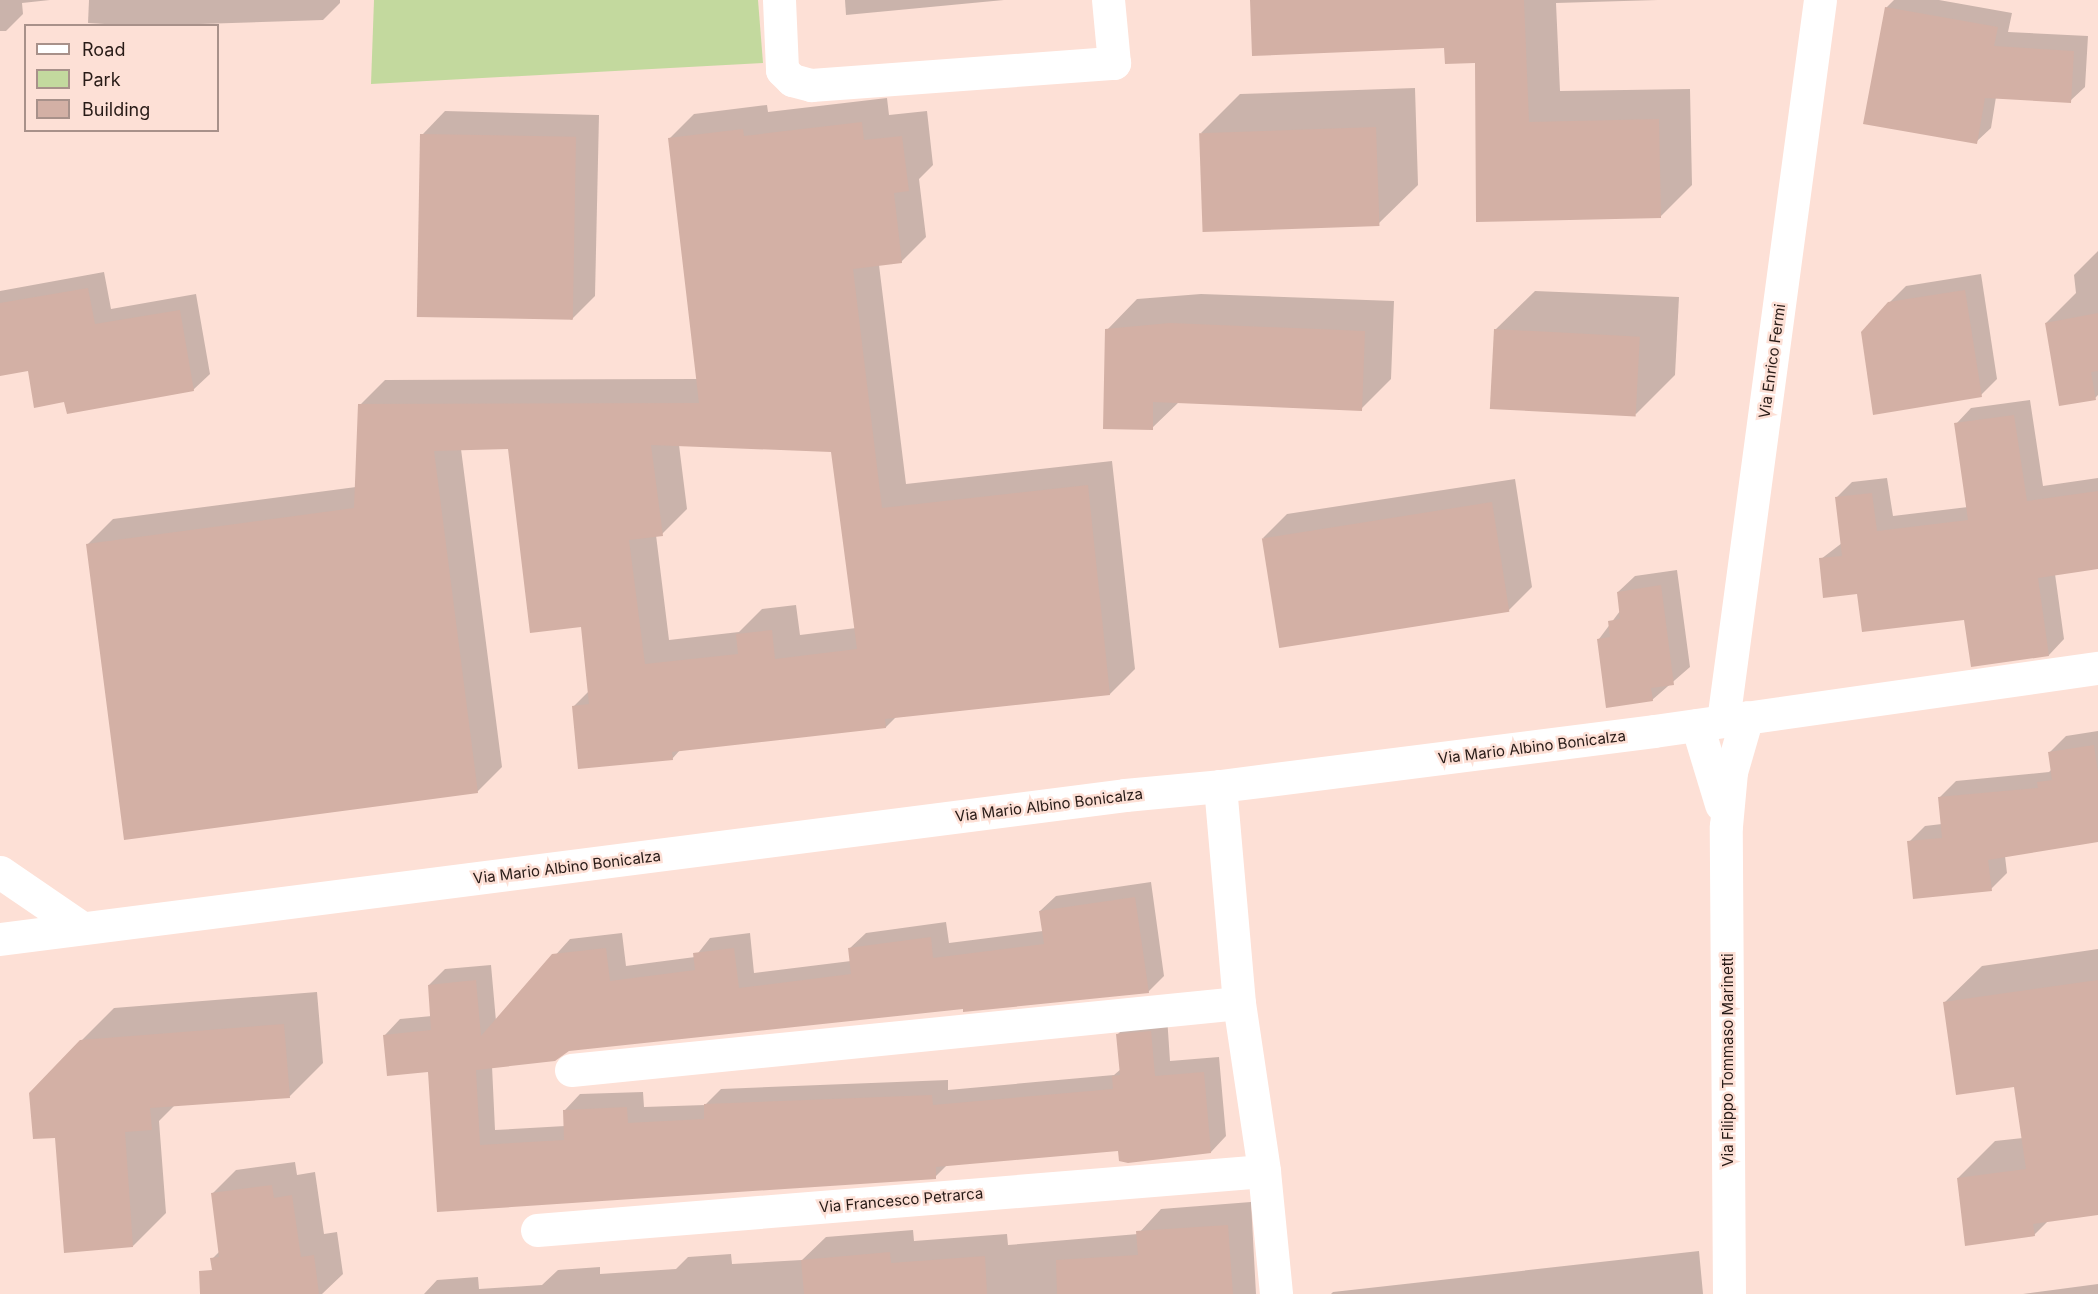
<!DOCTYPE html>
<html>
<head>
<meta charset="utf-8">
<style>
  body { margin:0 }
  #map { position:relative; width:2098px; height:1294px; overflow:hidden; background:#fde0d6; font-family:Inter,sans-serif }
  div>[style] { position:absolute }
  .green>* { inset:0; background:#c3d99e }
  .shadow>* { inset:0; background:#0003 }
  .building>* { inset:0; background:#d3b0a5; transform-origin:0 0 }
  .minor>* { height:33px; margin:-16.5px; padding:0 16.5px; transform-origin:16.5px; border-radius:16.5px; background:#fff }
  .major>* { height:33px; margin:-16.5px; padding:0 16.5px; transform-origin:16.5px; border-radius:16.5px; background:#fff }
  span { translate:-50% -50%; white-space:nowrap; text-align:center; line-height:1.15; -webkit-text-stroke:5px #fde0d6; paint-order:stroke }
  .street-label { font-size:15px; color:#281b17 }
  .legend { position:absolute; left:24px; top:24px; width:195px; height:108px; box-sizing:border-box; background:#fde0d6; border:2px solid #a8918a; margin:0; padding:8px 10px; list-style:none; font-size:18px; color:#281b17 }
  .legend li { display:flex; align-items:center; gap:12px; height:30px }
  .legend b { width:30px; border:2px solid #a8918a }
</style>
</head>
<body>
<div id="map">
  <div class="green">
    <div style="clip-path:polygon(374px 0,758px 0,763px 63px,371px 84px)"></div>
  </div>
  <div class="shadow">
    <div style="clip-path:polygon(0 0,50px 0,22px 3px,23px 14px,6px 31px,0 31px)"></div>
    <div style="clip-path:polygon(89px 0,340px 0,340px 3px,323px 20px,137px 26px,88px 23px)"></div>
    <div style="clip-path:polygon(845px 0,1004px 0,846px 15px)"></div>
    <div style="clip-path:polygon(1251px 0,1658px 0,1556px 3px,1560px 91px,1690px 89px,1692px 185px,1660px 217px,1478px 220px,1476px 62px,1446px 47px)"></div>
    <div style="clip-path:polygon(1894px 0,1939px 0,2012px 13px,2008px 32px,2088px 36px,2085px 87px,2070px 101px,1996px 97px,1991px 128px,1976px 142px,1886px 8px)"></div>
    <div style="clip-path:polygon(1415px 88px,1418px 185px,1378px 224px,1201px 133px,1240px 94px)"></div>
    <div style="clip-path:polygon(evenodd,887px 98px,889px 115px,927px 111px,933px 165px,919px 179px,926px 237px,901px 262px,879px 265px,906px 484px,1112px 461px,1135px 669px,1110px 694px,896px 717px,886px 727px,680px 750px,672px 759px,574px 706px,589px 691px,583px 625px,510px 448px,461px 449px,502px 767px,477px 792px,88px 544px,113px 519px,356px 487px,360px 405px,385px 380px,697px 379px,669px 139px,694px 114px,767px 105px,768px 112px,887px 98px,679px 445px,832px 451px,856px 628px,800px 635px,796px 605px,762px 609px,739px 632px,669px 640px,656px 535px,662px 534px,687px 509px,679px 445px)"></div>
    <div style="clip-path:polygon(445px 111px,599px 115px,595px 296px,571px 320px,422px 135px)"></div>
    <div style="clip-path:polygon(2098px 251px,2098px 395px,2095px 398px,2046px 323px,2076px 293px,2074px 275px)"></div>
    <div style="clip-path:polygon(104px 272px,111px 309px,196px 294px,210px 374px,193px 390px,66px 400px,29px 369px,0 374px,0 291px)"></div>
    <div style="clip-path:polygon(1981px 274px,1997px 379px,1981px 395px,1889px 303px,1906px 286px)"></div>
    <div style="clip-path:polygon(1535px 291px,1679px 297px,1675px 375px,1636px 414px,1495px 330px)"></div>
    <div style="clip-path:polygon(1201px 294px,1394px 301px,1391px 379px,1361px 409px,1179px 402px,1152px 428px,1107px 330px,1137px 299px)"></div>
    <div style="clip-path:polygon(2030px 400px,2043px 486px,2098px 478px,2098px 568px,2055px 574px,2064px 639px,2049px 655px,1965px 618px,1859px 592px,1821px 559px,1842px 543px,1836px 498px,1852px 482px,1887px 478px,1893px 516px,1968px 507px,1956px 424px,1971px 408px)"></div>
    <div style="clip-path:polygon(1515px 479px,1532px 587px,1508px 611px,1263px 538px,1287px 514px)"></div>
    <div style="clip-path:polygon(1677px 570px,1690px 667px,1652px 700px,1599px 639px,1620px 611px,1618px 592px,1635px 576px)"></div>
    <div style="clip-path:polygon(2098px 731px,2098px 841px,2005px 856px,2007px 873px,1991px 889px,1909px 842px,1925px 826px,1942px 824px,1939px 798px,1956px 781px,2049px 772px,2052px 769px,2049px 753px,2066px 736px)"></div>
    <div style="clip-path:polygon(1151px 882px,1164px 976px,1148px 992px,964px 1007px,569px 1050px,492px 1066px,495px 1130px,565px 1126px,565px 1110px,580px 1094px,643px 1092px,644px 1107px,705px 1105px,721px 1089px,948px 1080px,948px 1090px,1114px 1075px,1121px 1069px,1117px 1035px,1133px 1019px,1167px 1016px,1170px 1061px,1219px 1057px,1226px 1136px,1211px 1152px,1119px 1149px,948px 1164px,935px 1177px,438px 1210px,430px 1070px,385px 1035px,400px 1019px,432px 1016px,429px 985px,445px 969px,491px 965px,496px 1021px,570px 939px,622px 933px,626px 966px,695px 957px,710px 938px,750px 933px,754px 973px,851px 961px,850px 948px,866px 933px,946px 922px,949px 943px,1043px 931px,1040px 911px,1056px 896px)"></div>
    <div style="clip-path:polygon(2098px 949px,2098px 1211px,2049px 1220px,2034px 1235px,1958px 1178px,1995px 1141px,2023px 1138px,2015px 1085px,1944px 1003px,1982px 966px)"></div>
    <div style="clip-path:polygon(317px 992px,323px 1063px,290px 1096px,175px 1105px,159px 1121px,166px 1213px,133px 1246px,57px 1136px,81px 1041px,114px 1008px)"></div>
    <div style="clip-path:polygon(295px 1162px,297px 1175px,315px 1172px,324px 1234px,337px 1232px,343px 1274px,322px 1294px,216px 1294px,212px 1259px,220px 1251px,212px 1194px,236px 1170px)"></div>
    <div style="clip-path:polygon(1251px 1202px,1256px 1294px,424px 1294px,437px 1280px,478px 1277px,479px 1289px,542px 1285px,558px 1270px,600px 1267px,600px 1274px,676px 1269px,688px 1257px,731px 1254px,732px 1264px,802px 1260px,826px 1237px,913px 1230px,914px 1241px,1007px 1234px,1008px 1245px,1138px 1234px,1161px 1209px)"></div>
    <div style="clip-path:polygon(1699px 1251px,1703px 1294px,1331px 1294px,1333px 1292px)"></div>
    <div style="clip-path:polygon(2098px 1284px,2098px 1294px,2023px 1294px)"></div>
  </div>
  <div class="building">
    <div style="clip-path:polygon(1250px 0,1524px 0,1529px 122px,1659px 119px,1661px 218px,1476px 222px,1475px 63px,1445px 64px,1444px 48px,1252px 56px)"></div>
    <div style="clip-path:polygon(1885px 7px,1998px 27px,1994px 46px,2074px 51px,2071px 103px,1985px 98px,1977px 144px,1863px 124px)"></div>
    <div style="clip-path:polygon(evenodd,862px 122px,864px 140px,902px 136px,909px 191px,894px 193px,902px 263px,853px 269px,882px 508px,1088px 485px,1110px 695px,885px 719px,886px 728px,672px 752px,673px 760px,578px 769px,572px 706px,589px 704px,581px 627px,530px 633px,508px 449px,434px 451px,478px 793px,124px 840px,86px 544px,354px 508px,358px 404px,699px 403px,668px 138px,743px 129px,744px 136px,862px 122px,651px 445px,831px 452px,857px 649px,775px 659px,772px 630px,736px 634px,738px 654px,645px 664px,629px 540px,663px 536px,651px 445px)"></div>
    <div style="left:1376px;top:127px;width:99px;height:177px;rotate:88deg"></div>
    <div style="left:420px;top:134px;width:156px;height:183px;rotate:1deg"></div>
    <div style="clip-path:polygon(88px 288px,95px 324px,180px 310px,194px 391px,67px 414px,64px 402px,34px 408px,28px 371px,0 376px,0 303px)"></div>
    <div style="clip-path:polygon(1965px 290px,1982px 397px,1873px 415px,1861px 332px,1888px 302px)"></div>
    <div style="clip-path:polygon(2098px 313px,2098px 371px,2091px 372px,2096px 400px,2059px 406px,2045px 323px)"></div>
    <div style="clip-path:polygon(1170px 323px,1365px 331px,1362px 411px,1153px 402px,1153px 430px,1103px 429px,1105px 329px)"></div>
    <div style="left:1494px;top:329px;width:146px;height:80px;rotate:3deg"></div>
    <div style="clip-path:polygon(2014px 415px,2027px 501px,2098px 491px,2098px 569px,2038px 578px,2049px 656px,1971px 667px,1964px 620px,1862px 632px,1857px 594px,1823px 598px,1819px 558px,1842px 556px,1835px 497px,1872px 493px,1877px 531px,1968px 520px,1954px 423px)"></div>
    <div style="left:1492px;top:502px;width:111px;height:233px;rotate:81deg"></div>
    <div style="clip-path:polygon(1661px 585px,1674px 685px,1651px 688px,1653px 701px,1606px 708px,1597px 639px,1610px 637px,1608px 621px,1620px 619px,1617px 592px)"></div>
    <div style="clip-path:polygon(2094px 745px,2098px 773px,2098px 842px,1988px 860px,1992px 891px,1913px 899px,1907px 841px,1942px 838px,1938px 797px,2038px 788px,2037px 782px,2052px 780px,2048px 752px)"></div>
    <div style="clip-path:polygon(1135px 897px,1149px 993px,963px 1012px,963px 1009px,569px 1051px,555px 1061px,476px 1070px,480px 1145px,564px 1140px,563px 1110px,627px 1107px,628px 1123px,704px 1119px,704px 1104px,932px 1095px,933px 1105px,1113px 1089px,1112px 1076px,1120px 1075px,1116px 1034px,1151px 1031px,1155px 1076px,1204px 1072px,1211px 1153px,1128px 1163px,1119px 1161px,1118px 1151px,936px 1167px,936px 1179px,437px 1212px,428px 1072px,387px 1076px,383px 1035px,431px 1030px,428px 985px,476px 980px,481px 1036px,552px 954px,606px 948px,610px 981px,695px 970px,693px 953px,734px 948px,739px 988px,851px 974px,848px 948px,931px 937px,933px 958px,1044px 944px,1039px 911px)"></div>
    <div style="clip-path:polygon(2098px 980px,2098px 1215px,2033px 1224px,2035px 1236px,1965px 1246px,1957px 1178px,2026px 1169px,2014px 1087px,1956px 1095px,1943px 1002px)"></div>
    <div style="clip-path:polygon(284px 1024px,290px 1098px,150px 1108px,152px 1130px,125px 1132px,133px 1247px,64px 1253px,55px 1138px,33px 1139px,29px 1093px,80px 1040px)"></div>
    <div style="clip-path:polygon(272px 1185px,274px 1198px,292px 1195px,301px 1257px,314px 1255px,319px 1294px,200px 1294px,199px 1271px,212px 1270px,210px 1258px,219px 1257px,211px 1193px)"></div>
    <div style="clip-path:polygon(1228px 1225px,1233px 1294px,1057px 1294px,1056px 1260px,1138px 1255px,1136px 1231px)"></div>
    <div style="clip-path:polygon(890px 1252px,891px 1263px,985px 1256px,987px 1294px,804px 1294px,801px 1260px)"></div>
  </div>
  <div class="minor">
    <div style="left:779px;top:0;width:70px;rotate:87.5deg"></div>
    <div style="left:782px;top:70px;width:14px;rotate:45deg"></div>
    <div style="left:792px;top:80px;width:20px;rotate:15deg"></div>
    <div style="left:811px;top:85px;width:304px;rotate:-4.2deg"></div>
    <div style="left:1114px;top:63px;width:63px;rotate:-95.4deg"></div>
    <div style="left:1723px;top:721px;width:727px;rotate:-82.34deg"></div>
    <div style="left:1697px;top:725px;width:83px;rotate:73.1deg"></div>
    <div style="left:1220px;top:786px;width:218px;rotate:85deg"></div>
    <div style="left:1239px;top:1003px;width:170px;rotate:81.5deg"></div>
    <div style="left:1264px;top:1171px;width:124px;rotate:84.4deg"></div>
    <div style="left:0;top:872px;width:99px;rotate:34.3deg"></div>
    <div style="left:571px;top:1070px;width:671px;rotate:-5.73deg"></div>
    <div style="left:537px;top:1230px;width:729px;rotate:-4.64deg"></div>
    <div style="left:1729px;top:1294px;width:468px;rotate:-90.4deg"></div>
    <div style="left:1726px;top:826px;width:54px;rotate:-84.7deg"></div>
    <div style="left:1731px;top:772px;width:57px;rotate:-73.8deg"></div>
  </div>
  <div class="major">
    <div style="left:0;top:939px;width:1134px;rotate:-7.29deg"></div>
    <div style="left:1125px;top:795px;width:95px;rotate:-5.4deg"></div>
    <div style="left:1220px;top:786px;width:437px;rotate:-7.2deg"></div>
    <div style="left:1654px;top:731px;width:448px;rotate:-8.1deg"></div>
  </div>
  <div class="street-label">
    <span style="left:1772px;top:361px;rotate:-82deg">Via Enrico Fermi</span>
    <span style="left:1532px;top:747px;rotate:-7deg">Via Mario Albino Bonicalza</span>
    <span style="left:1049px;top:805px;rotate:-7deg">Via Mario Albino Bonicalza</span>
    <span style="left:567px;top:867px;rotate:-7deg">Via Mario Albino Bonicalza</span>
    <span style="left:1728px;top:1060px;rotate:-90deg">Via Filippo Tommaso Marinetti</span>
    <span style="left:901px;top:1200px;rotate:-5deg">Via Francesco Petrarca</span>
  </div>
  <ul class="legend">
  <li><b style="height:8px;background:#fff"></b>Road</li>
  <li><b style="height:16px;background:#c3d99e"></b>Park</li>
  <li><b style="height:16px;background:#d3b0a5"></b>Building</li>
  </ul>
</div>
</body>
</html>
